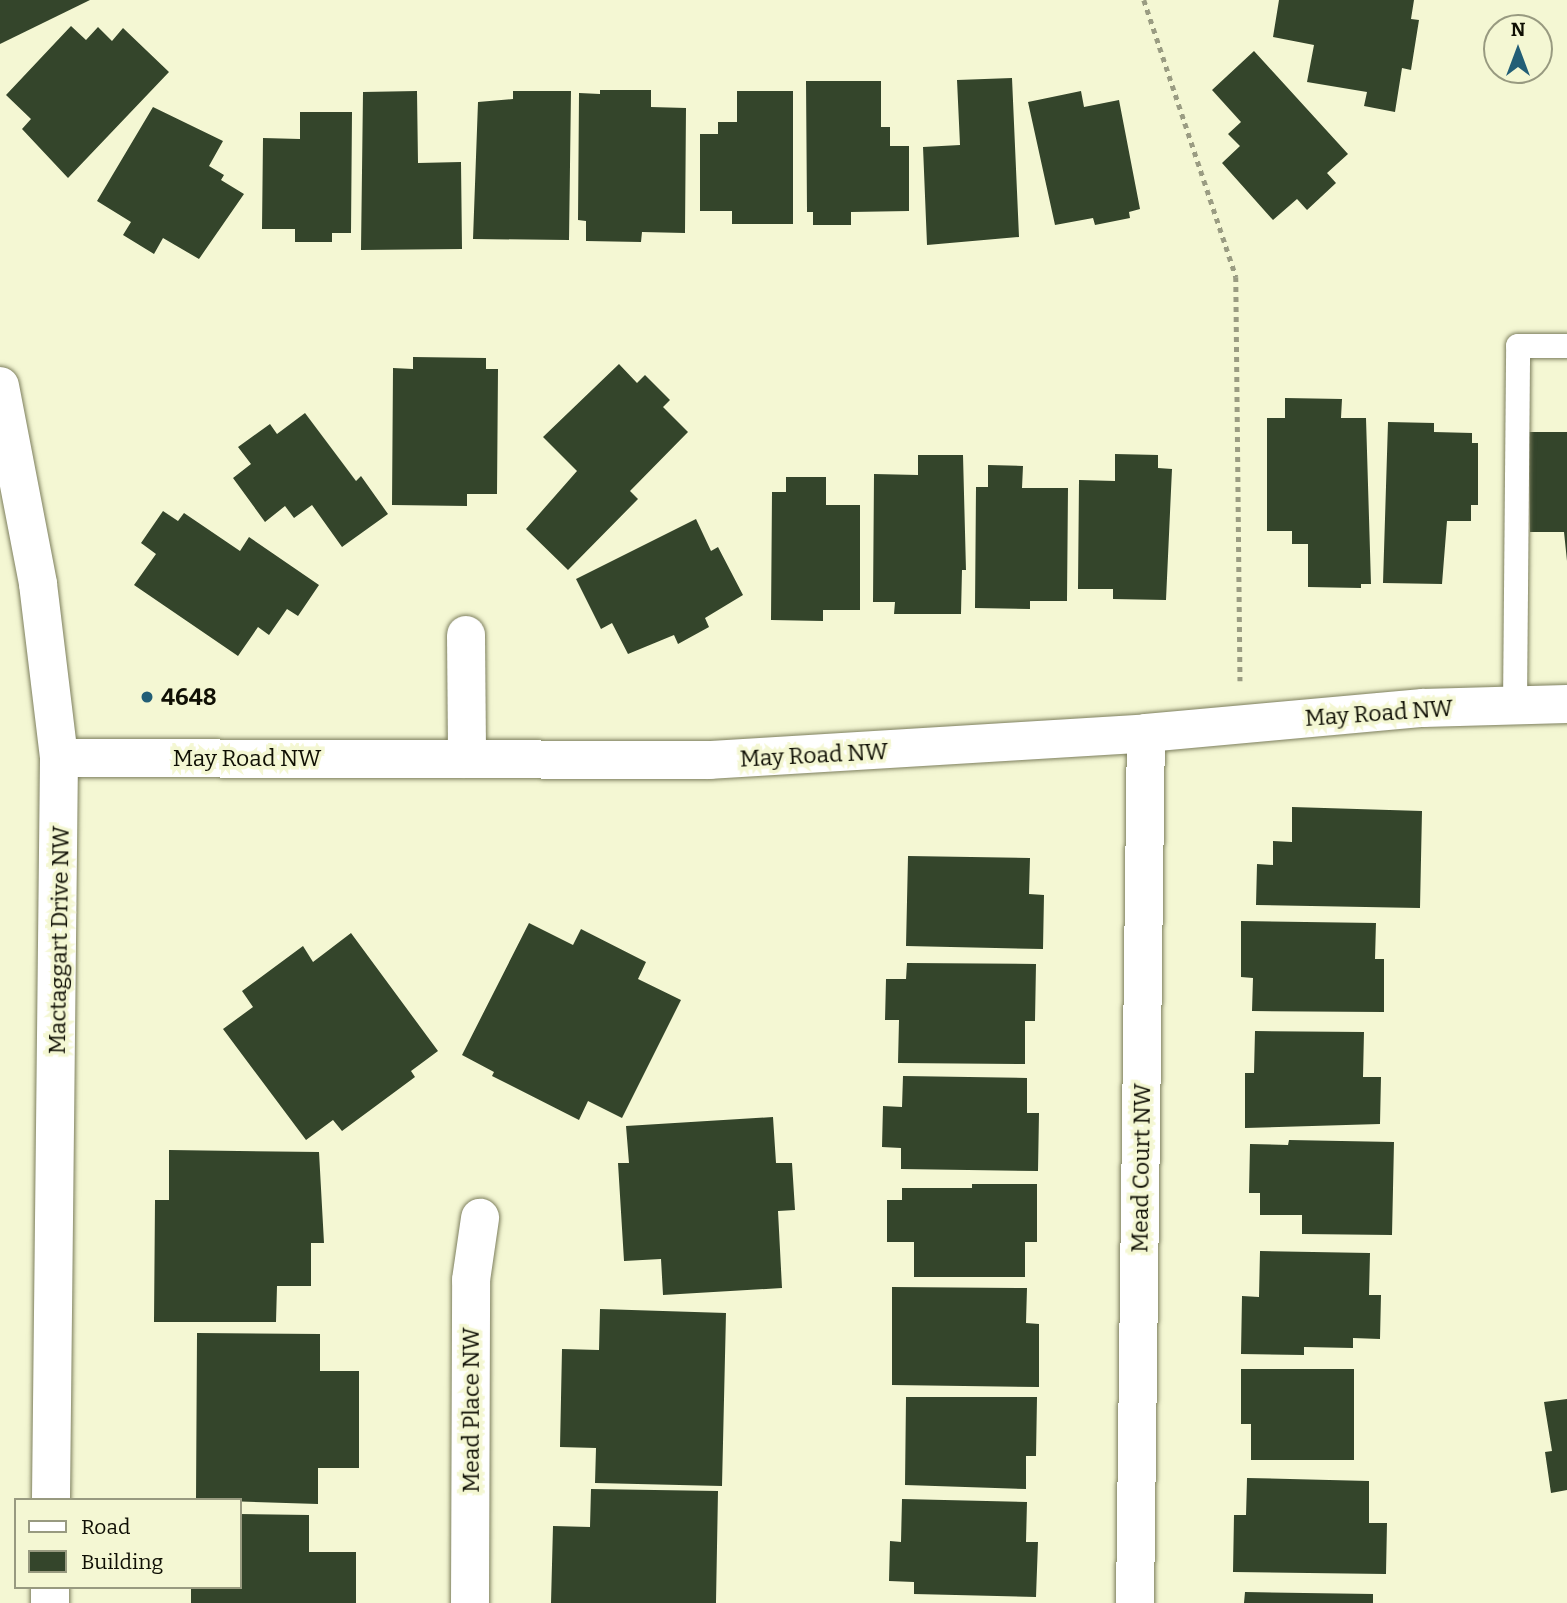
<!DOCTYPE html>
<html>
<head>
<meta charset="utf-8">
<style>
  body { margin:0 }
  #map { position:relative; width:1567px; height:1603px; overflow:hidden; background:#f4f7d3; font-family:Bitter,serif }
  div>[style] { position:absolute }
  .building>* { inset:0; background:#34452b }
  .path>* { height:4.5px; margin-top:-2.25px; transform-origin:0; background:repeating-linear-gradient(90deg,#9a9c82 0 5px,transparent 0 10px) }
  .roads { filter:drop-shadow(0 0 2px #7d7f5e) drop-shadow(0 0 2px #7d7f5e) }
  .service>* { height:24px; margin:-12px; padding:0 12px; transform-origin:12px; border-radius:12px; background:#fff }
  .minor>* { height:38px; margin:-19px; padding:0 19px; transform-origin:19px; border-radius:19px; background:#fff }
  .tertiary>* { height:38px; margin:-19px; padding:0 19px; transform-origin:19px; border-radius:19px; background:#fff }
  .dots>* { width:19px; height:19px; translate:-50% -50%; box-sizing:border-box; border:4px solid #f4f7d3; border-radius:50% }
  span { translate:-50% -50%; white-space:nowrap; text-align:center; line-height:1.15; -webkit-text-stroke:7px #f4f7d3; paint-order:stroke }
  .poi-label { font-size:23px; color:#0f0f04; font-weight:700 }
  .left { translate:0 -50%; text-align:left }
  .street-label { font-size:23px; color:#0f0f04 }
  .legend { position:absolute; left:14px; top:1498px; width:228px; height:91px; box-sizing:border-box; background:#f4f7d3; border:2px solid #989a80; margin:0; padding:9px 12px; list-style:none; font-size:21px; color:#0f0f04 }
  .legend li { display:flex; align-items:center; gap:14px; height:35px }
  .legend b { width:35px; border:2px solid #989a80 }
  .north { position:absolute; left:1483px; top:14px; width:70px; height:70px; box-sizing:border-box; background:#f4f7d3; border:2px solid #989a80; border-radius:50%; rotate:0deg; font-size:19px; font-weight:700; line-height:28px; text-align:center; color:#0f0f04 }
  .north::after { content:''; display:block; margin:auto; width:24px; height:32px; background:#225e76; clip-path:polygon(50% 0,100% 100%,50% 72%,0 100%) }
</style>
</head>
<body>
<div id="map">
  <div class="building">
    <div style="clip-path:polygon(0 0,90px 0,0 44px)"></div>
    <div style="clip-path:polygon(1279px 0,1414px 0,1411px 19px,1419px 20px,1411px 70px,1402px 68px,1395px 112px,1364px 106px,1367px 92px,1307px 82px,1314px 45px,1273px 37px)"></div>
    <div style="clip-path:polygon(71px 26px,86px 40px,98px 27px,112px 41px,123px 28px,169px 72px,68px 178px,22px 129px,31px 119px,6px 95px)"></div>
    <div style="clip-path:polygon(1254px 51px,1348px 154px,1327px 173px,1336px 183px,1307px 210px,1297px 199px,1273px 220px,1222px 163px,1240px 146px,1228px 134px,1241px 122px,1212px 90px)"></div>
    <div style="clip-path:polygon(1012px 78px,1019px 237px,927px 245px,923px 147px,960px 145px,957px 80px)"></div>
    <div style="clip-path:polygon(806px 81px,881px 81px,881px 127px,890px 127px,890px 146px,909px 146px,909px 211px,851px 212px,851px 225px,813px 225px,813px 212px,807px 212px)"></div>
    <div style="clip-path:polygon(600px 90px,651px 90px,651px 107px,686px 108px,685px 233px,642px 232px,641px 242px,586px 241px,586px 221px,578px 220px,579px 93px,600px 94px)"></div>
    <div style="clip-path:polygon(417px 91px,418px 163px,461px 162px,462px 249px,361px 250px,363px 92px)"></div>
    <div style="clip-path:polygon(513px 91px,571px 91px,569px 240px,473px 239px,478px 102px,513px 99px)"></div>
    <div style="clip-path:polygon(737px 91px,793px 91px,793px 224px,732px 224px,732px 211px,700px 211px,700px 134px,718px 134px,718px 122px,737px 122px)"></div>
    <div style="clip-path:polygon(1081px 91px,1084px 107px,1119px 100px,1140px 209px,1129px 212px,1130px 218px,1095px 225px,1093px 218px,1055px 225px,1028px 102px)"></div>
    <div style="clip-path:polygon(153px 107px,223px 141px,209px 166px,224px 175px,221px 180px,244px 194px,199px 259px,163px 238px,154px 254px,123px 235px,131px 222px,97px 201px)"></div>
    <div style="clip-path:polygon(300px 112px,352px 112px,351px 233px,332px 233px,332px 242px,295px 242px,295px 229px,262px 229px,263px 138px,300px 139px)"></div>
    <div style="clip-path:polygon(413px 357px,486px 358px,486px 369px,498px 369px,497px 494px,467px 494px,467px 506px,392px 505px,393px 368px,413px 369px)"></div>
    <div style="clip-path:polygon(619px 364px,637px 383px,645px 375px,670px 400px,663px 407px,688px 432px,630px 491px,638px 499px,568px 570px,526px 529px,577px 471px,543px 437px)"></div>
    <div style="clip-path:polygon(1285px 398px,1342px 399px,1341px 418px,1366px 418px,1371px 584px,1361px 584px,1361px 588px,1308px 587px,1308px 544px,1292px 544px,1292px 531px,1267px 531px,1267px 418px,1285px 418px)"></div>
    <div style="clip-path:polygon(305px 413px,356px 481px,361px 476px,388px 514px,342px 547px,312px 505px,294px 518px,285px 506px,265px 522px,233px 478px,251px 464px,238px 447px,270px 424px,277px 434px)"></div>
    <div style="clip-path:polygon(1388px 422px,1434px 423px,1434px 432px,1472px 433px,1472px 443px,1478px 443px,1478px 505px,1471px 505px,1471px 521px,1447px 521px,1442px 584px,1383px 583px)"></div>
    <div style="clip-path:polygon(1529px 432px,1567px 432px,1567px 561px,1564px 532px,1530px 532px)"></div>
    <div style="clip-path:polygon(1115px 454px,1158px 455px,1158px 468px,1172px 469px,1166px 600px,1113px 599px,1113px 589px,1078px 589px,1079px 480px,1115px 481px)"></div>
    <div style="clip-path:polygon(918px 455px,963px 455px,966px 570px,962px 570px,961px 614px,894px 614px,895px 602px,873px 602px,874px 474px,918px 475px)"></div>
    <div style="clip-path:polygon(988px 465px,1023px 466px,1022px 488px,1068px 488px,1067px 601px,1030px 601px,1030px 609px,975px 608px,976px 487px,988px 487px)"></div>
    <div style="clip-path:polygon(786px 477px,826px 477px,826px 505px,860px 505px,860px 610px,823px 610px,823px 621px,771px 620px,772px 492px,786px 492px)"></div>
    <div style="clip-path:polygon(163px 511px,178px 521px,184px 513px,240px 551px,249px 537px,319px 585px,298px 616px,287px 609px,269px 635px,258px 627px,238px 656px,134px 585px,156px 554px,141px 543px)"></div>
    <div style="clip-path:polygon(696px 519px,711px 551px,718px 547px,743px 595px,705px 618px,709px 627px,678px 644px,674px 635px,628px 654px,612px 623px,601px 629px,576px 579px)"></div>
    <div style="clip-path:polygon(1292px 807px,1422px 811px,1420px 908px,1256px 905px,1257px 864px,1273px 865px,1273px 841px,1292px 842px)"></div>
    <div style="clip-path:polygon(908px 856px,1030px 858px,1029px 894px,1044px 895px,1043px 949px,906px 946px)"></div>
    <div style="clip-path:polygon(1241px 921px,1376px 923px,1375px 959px,1384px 959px,1384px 1012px,1252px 1011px,1253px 978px,1241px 977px)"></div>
    <div style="clip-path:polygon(529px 923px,573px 945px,581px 929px,646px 962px,638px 979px,681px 1000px,622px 1118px,588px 1101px,579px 1120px,492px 1076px,494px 1072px,462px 1055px)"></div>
    <div style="clip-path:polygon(351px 933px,438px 1051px,411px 1071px,415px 1077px,342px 1131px,333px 1120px,306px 1140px,223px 1029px,253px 1007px,242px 991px,303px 946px,313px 962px)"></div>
    <div style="clip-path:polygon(907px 963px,1036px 964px,1035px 1021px,1025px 1021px,1025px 1064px,898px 1063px,899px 1020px,885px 1020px,886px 979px,906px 979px)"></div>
    <div style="clip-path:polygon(1255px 1031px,1364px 1032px,1363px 1077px,1381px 1077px,1380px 1124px,1245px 1128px,1245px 1073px,1254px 1073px)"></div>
    <div style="clip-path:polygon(903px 1076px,1027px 1078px,1027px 1113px,1039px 1113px,1038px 1171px,901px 1169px,901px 1148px,882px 1147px,883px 1106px,902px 1107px)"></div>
    <div style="clip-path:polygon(773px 1117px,776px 1163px,792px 1163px,795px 1210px,778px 1211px,782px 1288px,663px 1295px,661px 1259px,624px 1261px,618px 1163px,629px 1163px,626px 1126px)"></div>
    <div style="clip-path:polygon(1289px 1140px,1394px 1142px,1392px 1235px,1302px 1234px,1302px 1215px,1260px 1215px,1260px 1193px,1249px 1193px,1250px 1144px,1288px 1145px)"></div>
    <div style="clip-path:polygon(169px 1150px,319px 1152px,324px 1243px,311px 1243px,311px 1286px,277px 1286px,276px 1322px,154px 1322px,155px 1200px,169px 1200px)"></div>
    <div style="clip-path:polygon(972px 1184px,1037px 1184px,1037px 1242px,1025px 1242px,1025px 1277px,914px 1277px,914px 1242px,887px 1242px,887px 1200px,902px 1200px,902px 1188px,972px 1188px)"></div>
    <div style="clip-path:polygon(1260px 1251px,1370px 1253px,1369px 1295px,1381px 1295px,1380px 1339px,1353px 1338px,1353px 1348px,1304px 1347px,1304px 1355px,1241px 1354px,1242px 1296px,1259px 1297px)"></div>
    <div style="clip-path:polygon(892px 1287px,1027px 1288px,1026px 1323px,1039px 1324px,1039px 1387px,892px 1385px)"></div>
    <div style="clip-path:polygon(600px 1309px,726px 1313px,722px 1486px,595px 1483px,596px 1448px,560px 1447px,562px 1349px,599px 1350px)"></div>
    <div style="clip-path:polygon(197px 1333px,320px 1334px,320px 1371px,359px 1371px,359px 1468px,318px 1468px,318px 1504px,196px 1500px)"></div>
    <div style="clip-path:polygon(1241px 1369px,1354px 1369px,1354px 1460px,1251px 1460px,1251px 1424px,1241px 1424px)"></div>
    <div style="clip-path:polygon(906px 1397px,1037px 1397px,1036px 1456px,1026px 1456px,1026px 1489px,905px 1485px)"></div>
    <div style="clip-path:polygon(1567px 1399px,1567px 1490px,1551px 1493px,1545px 1452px,1552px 1451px,1544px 1402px)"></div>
    <div style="clip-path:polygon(1247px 1478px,1369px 1481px,1369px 1523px,1387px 1523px,1386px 1574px,1233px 1572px,1234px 1515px,1246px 1515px)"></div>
    <div style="clip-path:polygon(591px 1489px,718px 1491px,716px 1603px,551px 1603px,553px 1526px,590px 1527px)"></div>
    <div style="clip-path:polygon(902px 1499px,1027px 1502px,1026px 1542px,1038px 1542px,1036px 1597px,914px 1594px,914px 1582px,889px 1581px,890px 1541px,901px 1542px)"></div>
    <div style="clip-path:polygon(240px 1514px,309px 1515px,309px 1552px,356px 1552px,356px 1603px,191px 1603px,191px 1587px,240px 1587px)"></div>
    <div style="clip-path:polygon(1245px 1592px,1373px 1594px,1373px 1603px,1244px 1603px)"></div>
  </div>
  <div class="path">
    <div style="left:1144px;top:0;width:292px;rotate:71.6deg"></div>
    <div style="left:1236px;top:277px;width:404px;rotate:89.4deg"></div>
  </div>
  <div class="roads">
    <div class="service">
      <div style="left:1515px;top:706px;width:360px;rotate:-89.5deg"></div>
      <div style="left:1518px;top:346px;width:49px"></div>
    </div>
    <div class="minor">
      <div style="left:466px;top:635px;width:124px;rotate:89.5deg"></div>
      <div style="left:59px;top:758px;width:651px;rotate:0.18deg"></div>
      <div style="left:710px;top:760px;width:437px;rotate:-3.5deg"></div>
      <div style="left:1146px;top:733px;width:278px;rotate:-5.2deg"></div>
      <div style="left:1423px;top:708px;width:144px;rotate:-1.6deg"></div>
      <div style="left:470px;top:1603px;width:323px;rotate:-89.8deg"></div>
      <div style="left:471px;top:1280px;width:63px;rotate:-81.7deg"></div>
      <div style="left:1135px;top:1603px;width:870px;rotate:-89.28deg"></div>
    </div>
    <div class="tertiary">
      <div style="left:0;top:386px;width:202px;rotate:79.1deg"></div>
      <div style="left:38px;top:584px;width:175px;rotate:83.1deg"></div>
      <div style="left:59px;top:758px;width:742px;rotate:90.62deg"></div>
      <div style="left:50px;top:1603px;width:16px;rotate:-90deg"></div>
    </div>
  </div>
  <div class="dots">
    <div style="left:147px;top:697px;background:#225e76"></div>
  </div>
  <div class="poi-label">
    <span class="left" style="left:161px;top:697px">4648</span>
  </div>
  <div class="street-label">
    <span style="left:1379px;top:713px;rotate:-4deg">May Road NW</span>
    <span style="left:814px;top:755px;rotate:-3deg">May Road NW</span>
    <span style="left:247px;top:758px">May Road NW</span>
    <span style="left:59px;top:940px;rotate:-89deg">Mactaggart Drive NW</span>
    <span style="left:1141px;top:1168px;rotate:-89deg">Mead Court NW</span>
    <span style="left:471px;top:1410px;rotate:-90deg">Mead Place NW</span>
  </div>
  <ul class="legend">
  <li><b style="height:9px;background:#fff"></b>Road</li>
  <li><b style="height:19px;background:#34452b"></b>Building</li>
  </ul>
  <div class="north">N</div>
</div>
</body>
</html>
